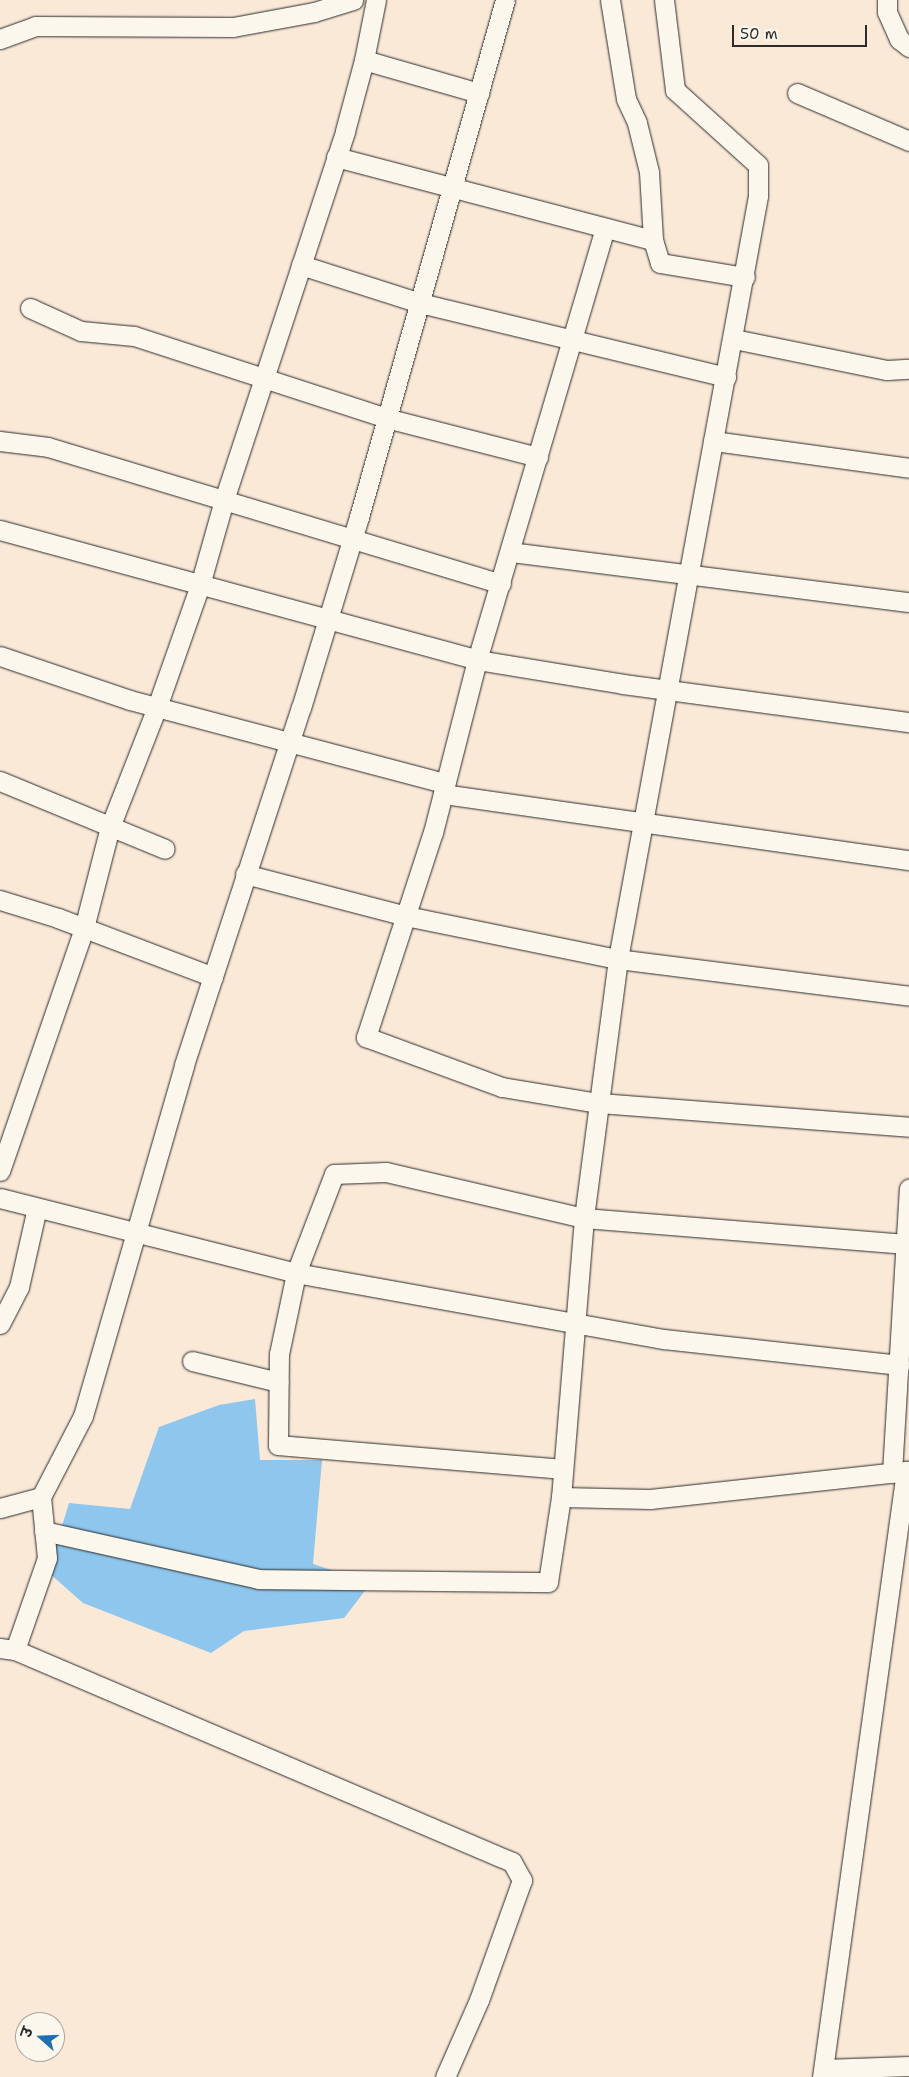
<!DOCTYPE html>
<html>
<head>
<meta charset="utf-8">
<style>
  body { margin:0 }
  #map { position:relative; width:909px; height:2077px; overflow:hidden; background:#fbe9d8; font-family:"Shantell Sans","Playpen Sans Deva",sans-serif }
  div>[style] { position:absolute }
  .water>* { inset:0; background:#8ec6ed }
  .roads { filter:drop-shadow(0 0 1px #2b2b2b) drop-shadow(0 0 1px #2b2b2b) }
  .minor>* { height:19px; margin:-9.5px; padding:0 9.5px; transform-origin:9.5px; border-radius:9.5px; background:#fbf7ec }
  span { translate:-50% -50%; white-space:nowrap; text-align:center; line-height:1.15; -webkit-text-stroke:4px #fbf7ec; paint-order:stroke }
  .north { position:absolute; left:15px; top:2012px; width:50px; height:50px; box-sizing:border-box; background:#fbf7ec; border:1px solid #a8a59f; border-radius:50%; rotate:290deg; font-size:14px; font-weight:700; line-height:20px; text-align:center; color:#2b2b2b }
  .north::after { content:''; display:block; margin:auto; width:18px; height:22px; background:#1f6fb2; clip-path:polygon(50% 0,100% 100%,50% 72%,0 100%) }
  .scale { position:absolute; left:732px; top:25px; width:135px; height:22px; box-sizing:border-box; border:2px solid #2b2b2b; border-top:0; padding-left:6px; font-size:15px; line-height:18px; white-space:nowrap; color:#2b2b2b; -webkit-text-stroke:4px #fbf7ec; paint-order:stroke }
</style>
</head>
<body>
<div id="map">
  <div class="water">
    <div style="clip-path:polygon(255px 1399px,260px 1460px,322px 1460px,313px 1564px,371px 1583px,344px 1618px,244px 1631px,211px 1653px,83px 1603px,48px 1572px,69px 1503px,130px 1509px,159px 1427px,219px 1405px)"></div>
  </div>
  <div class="roads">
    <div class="minor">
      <div style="left:610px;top:0;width:100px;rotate:80.8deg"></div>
      <div style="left:626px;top:99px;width:26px;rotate:65deg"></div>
      <div style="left:637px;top:123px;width:50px;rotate:76.2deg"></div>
      <div style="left:649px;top:172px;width:68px;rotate:86.6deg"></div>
      <div style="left:664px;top:0;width:91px;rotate:83deg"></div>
      <div style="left:675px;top:90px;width:112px;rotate:42.1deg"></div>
      <div style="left:758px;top:165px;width:31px;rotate:90deg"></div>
      <div style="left:758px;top:196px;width:776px;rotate:100.4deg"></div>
      <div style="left:618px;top:959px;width:261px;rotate:97.5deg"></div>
      <div style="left:584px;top:1218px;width:280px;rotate:94.7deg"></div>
      <div style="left:561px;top:1497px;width:89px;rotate:1.3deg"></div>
      <div style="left:650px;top:1499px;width:261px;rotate:-6.2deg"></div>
      <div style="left:887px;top:0;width:12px;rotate:90deg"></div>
      <div style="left:887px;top:12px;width:30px;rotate:66deg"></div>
      <div style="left:899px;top:39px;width:13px;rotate:39deg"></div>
      <div style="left:0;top:39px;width:37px;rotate:-20deg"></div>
      <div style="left:35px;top:26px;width:198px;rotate:0.3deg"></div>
      <div style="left:233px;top:27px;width:82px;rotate:-10.5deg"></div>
      <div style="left:314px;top:12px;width:41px;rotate:-17.1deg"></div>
      <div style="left:364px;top:60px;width:61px;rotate:-78.7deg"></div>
      <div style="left:797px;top:93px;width:122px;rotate:23.2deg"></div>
      <div style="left:336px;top:157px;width:328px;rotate:14.7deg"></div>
      <div style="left:653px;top:240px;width:24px;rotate:73deg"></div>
      <div style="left:660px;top:263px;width:86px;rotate:9.4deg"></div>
      <div style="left:605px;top:228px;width:451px;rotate:106.5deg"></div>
      <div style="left:477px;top:660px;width:178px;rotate:104.3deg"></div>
      <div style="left:433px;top:832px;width:216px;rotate:108.1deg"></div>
      <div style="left:366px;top:1037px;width:145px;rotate:20.2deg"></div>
      <div style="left:502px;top:1087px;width:98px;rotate:9.4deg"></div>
      <div style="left:599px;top:1103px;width:311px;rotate:4.4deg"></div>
      <div style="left:301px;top:265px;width:125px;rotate:17.7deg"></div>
      <div style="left:420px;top:303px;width:315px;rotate:13.6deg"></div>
      <div style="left:30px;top:308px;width:56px;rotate:24.3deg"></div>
      <div style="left:81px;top:331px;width:53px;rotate:5.4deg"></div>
      <div style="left:134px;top:336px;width:265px;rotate:18deg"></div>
      <div style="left:386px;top:418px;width:157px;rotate:14.4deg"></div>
      <div style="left:734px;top:339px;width:156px;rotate:11.5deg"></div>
      <div style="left:887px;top:370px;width:22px;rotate:-3deg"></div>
      <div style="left:0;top:441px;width:48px;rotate:7.1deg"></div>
      <div style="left:48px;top:447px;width:473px;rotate:16.8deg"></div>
      <div style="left:713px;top:441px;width:198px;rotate:7.8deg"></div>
      <div style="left:0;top:530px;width:494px;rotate:15.2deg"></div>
      <div style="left:477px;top:660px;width:148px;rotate:9.3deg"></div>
      <div style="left:623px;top:684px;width:289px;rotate:7.6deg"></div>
      <div style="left:511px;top:552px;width:401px;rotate:7.2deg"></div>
      <div style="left:0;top:656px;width:137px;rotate:18.7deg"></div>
      <div style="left:130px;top:700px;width:326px;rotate:14.8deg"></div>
      <div style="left:0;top:781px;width:178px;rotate:22.4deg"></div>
      <div style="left:443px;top:794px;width:471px;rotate:8.1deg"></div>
      <div style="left:245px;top:874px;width:166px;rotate:14.6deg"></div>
      <div style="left:406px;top:916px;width:216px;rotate:11.5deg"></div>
      <div style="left:618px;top:959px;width:293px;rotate:7.2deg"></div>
      <div style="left:0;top:900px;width:61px;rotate:17.2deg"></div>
      <div style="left:58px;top:918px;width:166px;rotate:20.8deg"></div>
      <div style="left:0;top:1171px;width:257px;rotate:-70.9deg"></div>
      <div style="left:84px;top:928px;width:104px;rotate:-75.6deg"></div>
      <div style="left:110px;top:827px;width:129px;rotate:-68.6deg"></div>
      <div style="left:157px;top:707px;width:129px;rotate:-70.6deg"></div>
      <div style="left:200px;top:585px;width:88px;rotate:-74.2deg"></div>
      <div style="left:224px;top:500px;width:388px;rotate:-71.8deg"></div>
      <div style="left:345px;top:131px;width:73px;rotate:-75deg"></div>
      <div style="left:364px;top:60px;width:120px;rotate:16deg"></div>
      <div style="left:0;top:1198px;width:305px;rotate:14.2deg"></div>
      <div style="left:296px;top:1273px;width:374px;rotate:10.2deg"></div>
      <div style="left:664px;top:1339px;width:237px;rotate:6.3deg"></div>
      <div style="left:0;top:1324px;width:42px;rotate:-62.8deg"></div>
      <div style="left:19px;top:1287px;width:81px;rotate:-77.2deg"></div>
      <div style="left:192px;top:1361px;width:89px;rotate:13.6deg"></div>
      <div style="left:563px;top:1469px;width:286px;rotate:-175.2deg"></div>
      <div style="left:278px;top:1445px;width:91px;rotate:-89.4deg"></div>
      <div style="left:279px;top:1354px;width:83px;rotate:-78.1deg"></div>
      <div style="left:296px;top:1273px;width:106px;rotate:-69deg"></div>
      <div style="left:334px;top:1174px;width:52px;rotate:-2.2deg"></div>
      <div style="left:386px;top:1172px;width:203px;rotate:13.1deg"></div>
      <div style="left:584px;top:1218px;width:326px;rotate:4.6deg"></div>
      <div style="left:892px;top:1473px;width:285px;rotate:-86.6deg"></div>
      <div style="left:0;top:1508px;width:42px;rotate:-15deg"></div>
      <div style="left:41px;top:1497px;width:91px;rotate:-62.6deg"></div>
      <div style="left:83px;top:1416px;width:365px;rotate:-73.9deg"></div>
      <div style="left:184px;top:1065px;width:376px;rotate:-71.9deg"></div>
      <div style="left:301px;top:708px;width:200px;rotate:-73.1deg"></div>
      <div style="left:359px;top:517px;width:537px;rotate:-74.23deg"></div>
      <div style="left:44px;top:1531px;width:219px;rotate:12.6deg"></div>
      <div style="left:258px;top:1579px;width:290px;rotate:0.6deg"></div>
      <div style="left:548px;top:1582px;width:86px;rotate:-81.3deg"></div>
      <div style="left:0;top:1648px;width:15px;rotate:8deg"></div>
      <div style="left:15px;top:1650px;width:540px;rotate:23.1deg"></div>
      <div style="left:512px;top:1862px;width:21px;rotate:61deg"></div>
      <div style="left:522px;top:1880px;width:127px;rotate:109.7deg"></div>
      <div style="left:479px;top:2000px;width:84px;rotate:113.8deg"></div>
      <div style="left:15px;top:1650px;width:97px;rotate:-70.8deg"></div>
      <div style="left:47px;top:1558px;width:61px;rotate:-95.6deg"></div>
      <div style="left:824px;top:2069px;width:85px;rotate:-2deg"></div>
      <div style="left:822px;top:2077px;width:612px;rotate:-82.11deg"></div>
    </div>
  </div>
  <div class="north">उ</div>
  <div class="scale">50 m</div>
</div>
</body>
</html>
